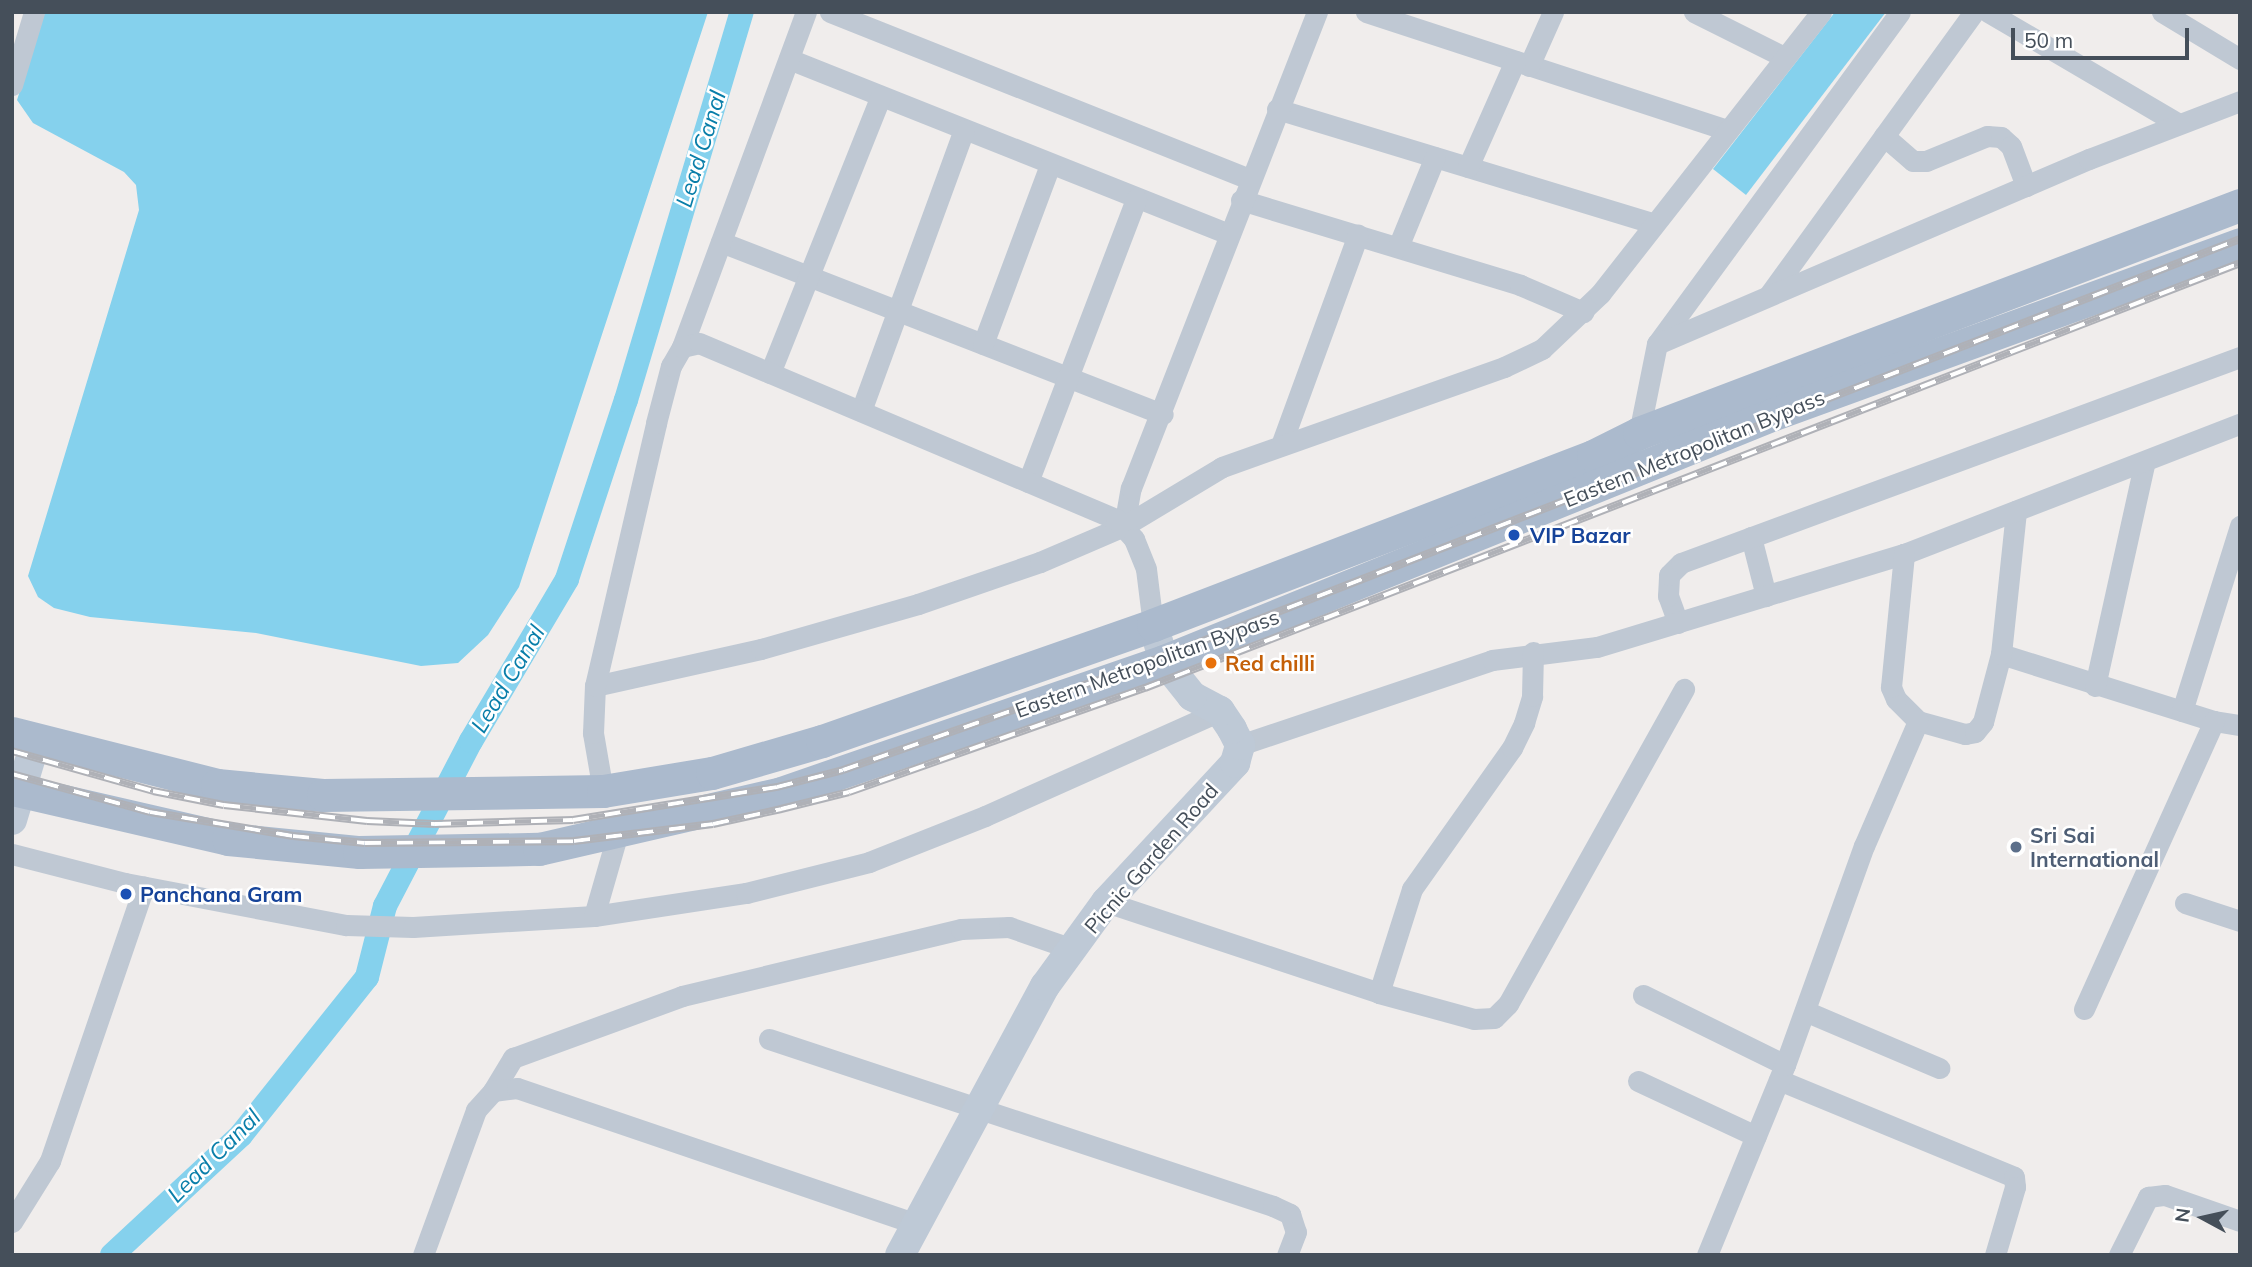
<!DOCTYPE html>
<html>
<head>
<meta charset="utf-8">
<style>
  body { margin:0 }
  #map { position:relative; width:2252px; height:1267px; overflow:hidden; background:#f0edec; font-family:Mulish,sans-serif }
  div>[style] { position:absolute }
  .water>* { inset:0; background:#85d1ed }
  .canal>* { height:24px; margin:-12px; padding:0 12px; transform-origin:12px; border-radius:12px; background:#85d1ed }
  .street>* { height:21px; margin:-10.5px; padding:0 10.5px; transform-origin:10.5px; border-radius:10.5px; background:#bfc8d3 }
  .secondary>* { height:30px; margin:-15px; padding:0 15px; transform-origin:15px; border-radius:15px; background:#bec9d6 }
  .primary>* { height:33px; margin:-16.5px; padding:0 16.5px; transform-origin:16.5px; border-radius:16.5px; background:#abbacd }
  .rail>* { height:8px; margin-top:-4px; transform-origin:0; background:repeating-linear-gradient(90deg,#fff 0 16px,#afb1b7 0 32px); box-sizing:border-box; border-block:2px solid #afb1b7 }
  .dots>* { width:19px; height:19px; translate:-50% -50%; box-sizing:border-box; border:4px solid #fff; border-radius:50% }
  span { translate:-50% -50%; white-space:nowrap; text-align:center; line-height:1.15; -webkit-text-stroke:5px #fff; paint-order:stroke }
  .street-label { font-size:21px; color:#454f5a }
  .transit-label { font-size:21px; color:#164399; font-weight:700 }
  .left { translate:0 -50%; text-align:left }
  .food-label { font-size:21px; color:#c56008; font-weight:700 }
  .service-label { font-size:21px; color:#4e5e75; font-weight:700 }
  .water-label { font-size:23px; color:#097ea9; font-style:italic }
  .frame { position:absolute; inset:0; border:14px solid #454f5a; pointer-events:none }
  .north { position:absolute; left:2168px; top:1183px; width:70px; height:70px; -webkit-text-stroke:5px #fff; paint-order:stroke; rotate:278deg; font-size:19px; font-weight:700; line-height:28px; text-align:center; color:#454f5a }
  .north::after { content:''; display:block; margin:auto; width:24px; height:32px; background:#454f5a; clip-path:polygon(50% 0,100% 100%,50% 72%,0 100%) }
  .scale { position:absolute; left:2011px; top:28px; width:178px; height:32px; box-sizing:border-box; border:4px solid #454f5a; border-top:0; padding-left:9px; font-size:21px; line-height:24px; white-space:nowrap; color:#454f5a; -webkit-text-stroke:5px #fff; paint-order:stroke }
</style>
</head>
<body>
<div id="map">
  <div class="water">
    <div style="clip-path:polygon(45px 12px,708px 12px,519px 587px,488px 635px,458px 663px,421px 666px,256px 633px,90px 617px,54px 608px,38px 597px,28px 576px,139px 210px,136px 185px,124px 172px,33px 123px,17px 100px)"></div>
    <div style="clip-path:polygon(1835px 12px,1886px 12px,1746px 195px,1713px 169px)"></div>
  </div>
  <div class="canal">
    <div style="left:112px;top:1255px;width:176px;rotate:-42.9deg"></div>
    <div style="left:241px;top:1135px;width:202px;rotate:-51.4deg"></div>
    <div style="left:367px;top:977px;width:73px;rotate:-75.8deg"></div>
    <div style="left:385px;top:906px;width:186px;rotate:-62.5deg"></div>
    <div style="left:471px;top:741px;width:188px;rotate:-59.3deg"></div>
    <div style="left:567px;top:579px;width:188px;rotate:-71.8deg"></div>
    <div style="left:626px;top:400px;width:405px;rotate:-73.4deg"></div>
  </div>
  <div class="street">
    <div style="left:830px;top:12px;width:450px;rotate:21.7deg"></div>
    <div style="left:1366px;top:12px;width:379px;rotate:18.1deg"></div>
    <div style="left:1694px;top:12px;width:101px;rotate:26.6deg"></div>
    <div style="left:1988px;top:12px;width:221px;rotate:30.4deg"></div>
    <div style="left:2162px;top:12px;width:91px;rotate:31.1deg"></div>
    <div style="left:789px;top:59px;width:474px;rotate:21.7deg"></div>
    <div style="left:1529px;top:66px;width:59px;rotate:-66deg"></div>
    <div style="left:12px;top:85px;width:76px;rotate:-73.2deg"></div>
    <div style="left:1277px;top:109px;width:392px;rotate:16.9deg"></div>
    <div style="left:1884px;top:136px;width:38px;rotate:41deg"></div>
    <div style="left:1913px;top:161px;width:13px"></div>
    <div style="left:1926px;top:161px;width:66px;rotate:-22.3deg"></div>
    <div style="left:1987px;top:136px;width:14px;rotate:4deg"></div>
    <div style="left:2001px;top:137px;width:13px;rotate:42deg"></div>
    <div style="left:2011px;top:146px;width:43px;rotate:69.4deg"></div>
    <div style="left:1468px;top:167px;width:116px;rotate:-66.1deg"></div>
    <div style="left:1241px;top:200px;width:292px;rotate:16.9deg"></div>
    <div style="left:1520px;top:285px;width:69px;rotate:23.2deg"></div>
    <div style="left:721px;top:242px;width:474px;rotate:21.3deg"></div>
    <div style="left:1398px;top:247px;width:97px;rotate:-67.7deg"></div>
    <div style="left:1769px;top:295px;width:349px;rotate:-54.1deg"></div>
    <div style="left:983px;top:344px;width:191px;rotate:-69.5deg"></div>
    <div style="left:1657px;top:344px;width:411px;rotate:-53.8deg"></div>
    <div style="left:682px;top:347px;width:357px;rotate:-69.7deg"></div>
    <div style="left:770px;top:373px;width:298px;rotate:-68.2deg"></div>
    <div style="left:861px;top:411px;width:299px;rotate:-69.9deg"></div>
    <div style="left:1639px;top:433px;width:91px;rotate:-78.6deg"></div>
    <div style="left:1657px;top:344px;width:470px;rotate:-23.2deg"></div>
    <div style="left:2089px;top:159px;width:162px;rotate:-21deg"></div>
    <div style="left:1281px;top:445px;width:224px;rotate:-69.9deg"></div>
    <div style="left:1028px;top:482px;width:303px;rotate:-69.1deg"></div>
    <div style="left:1124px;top:526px;width:39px;rotate:-80deg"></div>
    <div style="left:1131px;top:488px;width:511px;rotate:-68.66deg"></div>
    <div style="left:1751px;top:537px;width:61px;rotate:75.7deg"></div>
    <div style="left:1678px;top:623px;width:29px;rotate:-110deg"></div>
    <div style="left:1668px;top:596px;width:21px;rotate:-87deg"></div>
    <div style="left:1669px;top:575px;width:17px;rotate:-45deg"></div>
    <div style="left:1681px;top:563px;width:596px;rotate:-20.23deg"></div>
    <div style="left:2001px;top:654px;width:223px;rotate:17.5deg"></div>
    <div style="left:2214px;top:721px;width:26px;rotate:9deg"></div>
    <div style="left:595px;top:686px;width:170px;rotate:-12.6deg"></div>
    <div style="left:761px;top:649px;width:163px;rotate:-16deg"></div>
    <div style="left:918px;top:604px;width:129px;rotate:-19deg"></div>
    <div style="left:1040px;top:562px;width:91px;rotate:-23.2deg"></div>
    <div style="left:1124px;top:526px;width:114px;rotate:-31deg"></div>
    <div style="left:1222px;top:467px;width:299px;rotate:-19.5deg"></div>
    <div style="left:1504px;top:367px;width:42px;rotate:-25.3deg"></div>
    <div style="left:1542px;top:349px;width:80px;rotate:-43.5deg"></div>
    <div style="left:1600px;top:294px;width:358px;rotate:-51.9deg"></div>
    <div style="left:2095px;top:686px;width:230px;rotate:-77.5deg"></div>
    <div style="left:2182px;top:711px;width:194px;rotate:-72.6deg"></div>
    <div style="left:1918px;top:721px;width:49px;rotate:15.5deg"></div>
    <div style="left:1965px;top:734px;width:10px;rotate:-11deg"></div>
    <div style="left:1975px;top:732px;width:13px;rotate:-51deg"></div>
    <div style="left:1983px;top:722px;width:70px;rotate:-75.2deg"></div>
    <div style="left:2001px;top:654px;width:144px;rotate:-84deg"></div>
    <div style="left:1240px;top:745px;width:266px;rotate:-18.6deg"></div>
    <div style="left:1492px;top:660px;width:106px;rotate:-7.1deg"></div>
    <div style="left:1597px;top:647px;width:321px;rotate:-16.9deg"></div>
    <div style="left:1904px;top:554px;width:360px;rotate:-21.2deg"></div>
    <div style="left:603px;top:791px;width:59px;rotate:-99.8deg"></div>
    <div style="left:593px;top:733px;width:47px;rotate:-87.6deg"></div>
    <div style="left:595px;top:686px;width:270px;rotate:-76.9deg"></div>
    <div style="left:656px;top:423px;width:59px;rotate:-75.3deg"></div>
    <div style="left:671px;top:366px;width:22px;rotate:-60deg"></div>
    <div style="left:682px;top:347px;width:17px;rotate:-13deg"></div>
    <div style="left:699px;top:343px;width:453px;rotate:22.9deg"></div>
    <div style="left:1116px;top:519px;width:27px;rotate:48deg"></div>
    <div style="left:1134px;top:539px;width:32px;rotate:68deg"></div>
    <div style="left:1146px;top:569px;width:56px;rotate:82.9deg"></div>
    <div style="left:12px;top:854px;width:117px;rotate:14.4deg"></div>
    <div style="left:125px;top:883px;width:225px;rotate:10.8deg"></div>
    <div style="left:346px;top:925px;width:67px;rotate:1.7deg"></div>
    <div style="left:413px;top:927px;width:181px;rotate:-3.5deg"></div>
    <div style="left:594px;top:916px;width:154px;rotate:-8.6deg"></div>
    <div style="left:746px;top:893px;width:127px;rotate:-14.1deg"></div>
    <div style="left:869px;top:862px;width:125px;rotate:-21.6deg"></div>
    <div style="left:985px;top:816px;width:257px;rotate:-24.1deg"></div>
    <div style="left:1106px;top:902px;width:288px;rotate:18.4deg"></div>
    <div style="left:1379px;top:993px;width:98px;rotate:15.3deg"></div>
    <div style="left:1474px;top:1019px;width:20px;rotate:-3deg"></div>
    <div style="left:1494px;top:1018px;width:20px;rotate:-45deg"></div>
    <div style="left:1508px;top:1004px;width:361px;rotate:-60.8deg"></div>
    <div style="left:2185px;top:903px;width:58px;rotate:18.1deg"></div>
    <div style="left:594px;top:916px;width:91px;rotate:-74deg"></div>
    <div style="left:1379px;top:993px;width:109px;rotate:-72.4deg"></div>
    <div style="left:1412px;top:889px;width:173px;rotate:-54.7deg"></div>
    <div style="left:1512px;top:748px;width:28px;rotate:-64deg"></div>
    <div style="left:1524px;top:723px;width:28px;rotate:-73deg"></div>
    <div style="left:1532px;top:696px;width:44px;rotate:-88.7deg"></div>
    <div style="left:1643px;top:995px;width:158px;rotate:26.2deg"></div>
    <div style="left:2084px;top:1009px;width:316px;rotate:-65.7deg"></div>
    <div style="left:1805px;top:1011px;width:146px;rotate:23deg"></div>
    <div style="left:769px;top:1039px;width:531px;rotate:18.33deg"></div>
    <div style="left:1273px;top:1206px;width:19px;rotate:25deg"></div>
    <div style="left:1290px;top:1214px;width:19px;rotate:72deg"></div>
    <div style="left:1296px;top:1232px;width:25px;rotate:111deg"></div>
    <div style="left:1779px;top:1080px;width:254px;rotate:22.4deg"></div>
    <div style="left:2014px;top:1177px;width:10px;rotate:84deg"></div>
    <div style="left:2015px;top:1187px;width:71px;rotate:106.4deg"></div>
    <div style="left:1638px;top:1081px;width:130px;rotate:25deg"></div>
    <div style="left:493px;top:1091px;width:39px;rotate:-59deg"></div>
    <div style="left:513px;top:1058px;width:180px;rotate:-20.1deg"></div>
    <div style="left:682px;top:996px;width:287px;rotate:-13.5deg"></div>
    <div style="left:961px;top:929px;width:48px;rotate:-2.4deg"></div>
    <div style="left:1009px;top:927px;width:67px;rotate:19.2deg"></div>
    <div style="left:12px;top:1222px;width:72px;rotate:-58.1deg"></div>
    <div style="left:50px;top:1161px;width:290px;rotate:-71.1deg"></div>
    <div style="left:423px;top:1255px;width:154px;rotate:-69.9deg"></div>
    <div style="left:476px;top:1110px;width:25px;rotate:-48deg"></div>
    <div style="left:493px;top:1091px;width:24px;rotate:-7deg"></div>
    <div style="left:517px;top:1088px;width:422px;rotate:18.8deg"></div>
    <div style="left:1707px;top:1255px;width:205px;rotate:-67.7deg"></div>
    <div style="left:1785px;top:1065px;width:233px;rotate:-70.2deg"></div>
    <div style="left:1864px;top:846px;width:136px;rotate:-66.6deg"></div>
    <div style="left:1918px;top:721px;width:31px;rotate:-135deg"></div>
    <div style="left:1896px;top:699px;width:13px;rotate:-113deg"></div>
    <div style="left:1891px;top:687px;width:134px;rotate:-84.4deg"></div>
    <div style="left:2119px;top:1255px;width:65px;rotate:-63.4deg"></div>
    <div style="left:2148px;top:1197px;width:17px;rotate:-7deg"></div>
    <div style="left:2165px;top:1195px;width:79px;rotate:19.1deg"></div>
  </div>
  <div class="secondary">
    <div style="left:12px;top:820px;width:84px;rotate:-73.3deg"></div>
    <div style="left:900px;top:1255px;width:306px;rotate:-61.7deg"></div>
    <div style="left:1045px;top:986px;width:104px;rotate:-54deg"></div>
    <div style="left:1106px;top:902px;width:190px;rotate:-47.1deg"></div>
    <div style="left:1235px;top:763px;width:19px;rotate:-74deg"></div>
    <div style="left:1240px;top:745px;width:18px;rotate:-117deg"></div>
    <div style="left:1232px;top:729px;width:22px;rotate:-124deg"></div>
    <div style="left:1220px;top:711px;width:32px;rotate:-152deg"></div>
    <div style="left:1192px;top:696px;width:45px;rotate:-128.7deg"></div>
    <div style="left:1164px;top:661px;width:38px;rotate:-107deg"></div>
  </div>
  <div class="primary">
    <div style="left:12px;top:733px;width:211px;rotate:14.2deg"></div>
    <div style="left:217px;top:785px;width:106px;rotate:5.4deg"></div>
    <div style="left:323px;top:795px;width:280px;rotate:-0.8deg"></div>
    <div style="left:603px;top:791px;width:110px;rotate:-9.4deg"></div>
    <div style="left:712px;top:773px;width:115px;rotate:-16.2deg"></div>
    <div style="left:822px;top:741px;width:351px;rotate:-19.3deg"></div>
    <div style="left:1153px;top:625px;width:471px;rotate:-21deg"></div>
    <div style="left:1593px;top:456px;width:51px;rotate:-26.6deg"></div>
    <div style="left:1639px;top:433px;width:643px;rotate:-20.78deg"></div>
    <div style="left:12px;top:789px;width:222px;rotate:13deg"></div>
    <div style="left:228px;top:839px;width:132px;rotate:5.7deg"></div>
    <div style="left:359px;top:852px;width:180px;rotate:-1deg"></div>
    <div style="left:539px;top:849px;width:248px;rotate:-13deg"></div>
    <div style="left:781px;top:793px;width:405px;rotate:-19deg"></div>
    <div style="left:1164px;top:661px;width:655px;rotate:-22.06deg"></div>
    <div style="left:1771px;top:415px;width:499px;rotate:-20deg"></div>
  </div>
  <div class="rail">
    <div style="left:12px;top:751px;width:147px;rotate:15.8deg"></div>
    <div style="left:153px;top:791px;width:72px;rotate:11.2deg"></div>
    <div style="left:224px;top:805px;width:144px;rotate:6.4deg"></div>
    <div style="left:367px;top:821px;width:68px;rotate:2.5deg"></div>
    <div style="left:435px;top:824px;width:138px;rotate:-1.7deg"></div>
    <div style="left:573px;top:820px;width:207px;rotate:-9.2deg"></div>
    <div style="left:777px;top:787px;width:68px;rotate:-14.4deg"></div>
    <div style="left:843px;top:770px;width:313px;rotate:-19.4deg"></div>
    <div style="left:1138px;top:666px;width:1182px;rotate:-21.18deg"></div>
    <div style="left:12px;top:774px;width:143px;rotate:15.4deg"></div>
    <div style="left:150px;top:812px;width:145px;rotate:9.5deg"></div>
    <div style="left:293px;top:836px;width:72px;rotate:5.6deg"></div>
    <div style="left:365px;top:843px;width:209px;rotate:-0.5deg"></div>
    <div style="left:574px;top:841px;width:140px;rotate:-7deg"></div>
    <div style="left:713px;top:824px;width:70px;rotate:-12.4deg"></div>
    <div style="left:781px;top:809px;width:70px;rotate:-14deg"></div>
    <div style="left:849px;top:792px;width:314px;rotate:-19.4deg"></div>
    <div style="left:1145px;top:688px;width:1175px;rotate:-21.21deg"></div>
  </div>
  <div class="dots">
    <div style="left:1514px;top:535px;background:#1a4fb4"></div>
    <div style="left:1211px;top:663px;background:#e8710a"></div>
    <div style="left:2016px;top:847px;background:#5c6f8a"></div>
    <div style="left:126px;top:894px;background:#1a4fb4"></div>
  </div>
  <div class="street-label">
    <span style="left:1694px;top:448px;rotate:-22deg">Eastern Metropolitan Bypass</span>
    <span style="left:1147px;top:663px;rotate:-20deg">Eastern Metropolitan Bypass</span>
    <span style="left:1151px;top:858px;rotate:-49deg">Picnic Garden Road</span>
  </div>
  <div class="transit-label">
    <span class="left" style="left:1530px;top:535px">VIP Bazar</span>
    <span class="left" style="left:140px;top:894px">Panchana Gram</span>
  </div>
  <div class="food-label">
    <span class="left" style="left:1225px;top:663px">Red chilli</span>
  </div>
  <div class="service-label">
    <span class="left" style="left:2030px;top:847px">Sri Sai<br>International</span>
  </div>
  <div class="water-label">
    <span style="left:701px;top:149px;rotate:-73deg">Lead Canal</span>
    <span style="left:508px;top:679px;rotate:-59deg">Lead Canal</span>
    <span style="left:214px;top:1156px;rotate:-45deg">Lead Canal</span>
  </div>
  <div class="frame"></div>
  <div class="north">N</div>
  <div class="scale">50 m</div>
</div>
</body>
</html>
